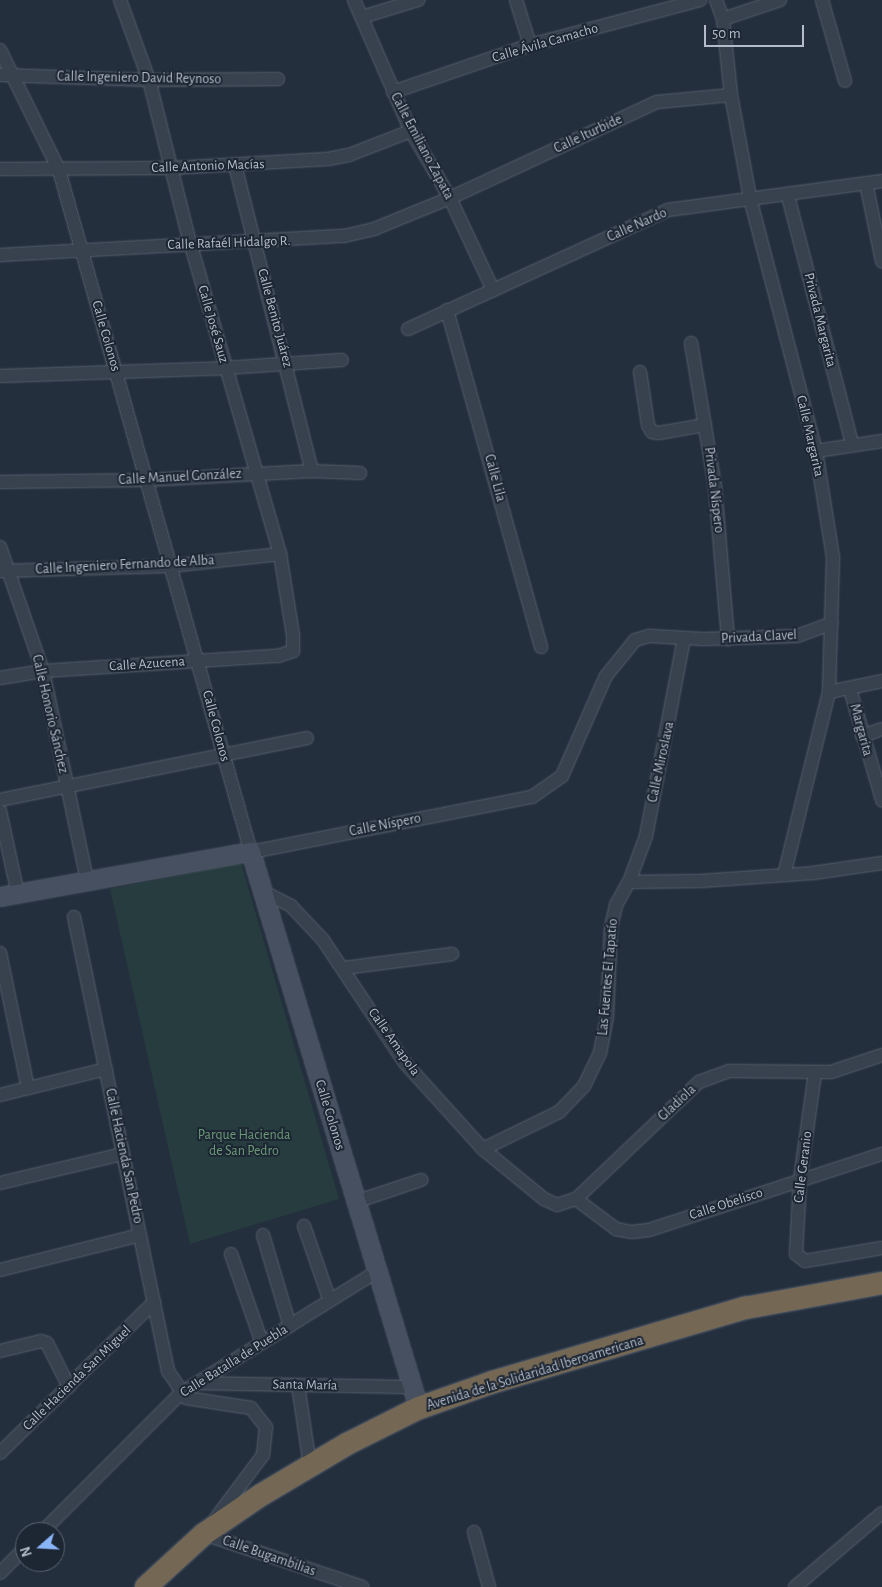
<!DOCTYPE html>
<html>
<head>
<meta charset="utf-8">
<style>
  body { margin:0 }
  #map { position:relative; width:882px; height:1587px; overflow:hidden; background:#242f3e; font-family:"Alegreya Sans",sans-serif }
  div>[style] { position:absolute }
  .green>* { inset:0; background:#263c3f }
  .roads { filter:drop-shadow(0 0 1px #565f6c) drop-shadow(0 0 1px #565f6c) }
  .street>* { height:12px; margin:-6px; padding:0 6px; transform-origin:6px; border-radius:6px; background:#38414e }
  .secondary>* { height:18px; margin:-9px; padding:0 9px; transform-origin:9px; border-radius:9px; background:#465061 }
  .highway>* { height:22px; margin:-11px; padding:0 11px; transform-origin:11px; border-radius:11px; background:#746855 }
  span { translate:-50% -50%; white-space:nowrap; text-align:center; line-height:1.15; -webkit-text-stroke:4px #1d2633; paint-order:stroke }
  .street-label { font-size:14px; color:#b4bcc9 }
  .park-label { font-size:14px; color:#6b9a76 }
  .north { position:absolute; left:15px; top:1522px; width:50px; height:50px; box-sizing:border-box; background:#1d2633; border:1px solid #59626f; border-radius:50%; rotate:251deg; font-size:14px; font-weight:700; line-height:20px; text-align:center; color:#b4bcc9 }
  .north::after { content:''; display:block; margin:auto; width:18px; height:22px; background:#8ab4f8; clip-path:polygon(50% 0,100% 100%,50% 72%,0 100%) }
  .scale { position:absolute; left:704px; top:25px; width:100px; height:22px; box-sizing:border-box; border:2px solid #b4bcc9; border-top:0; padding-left:6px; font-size:15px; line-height:18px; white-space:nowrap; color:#b4bcc9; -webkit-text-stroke:4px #1d2633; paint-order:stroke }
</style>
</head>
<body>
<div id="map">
  <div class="green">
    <div style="clip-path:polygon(241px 863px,339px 1199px,190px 1244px,110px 889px)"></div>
  </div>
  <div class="roads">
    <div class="street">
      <div style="left:354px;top:0;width:143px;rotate:66.5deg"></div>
      <div style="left:411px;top:131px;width:78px;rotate:59.8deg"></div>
      <div style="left:450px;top:198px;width:102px;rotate:64.9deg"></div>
      <div style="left:516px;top:0;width:47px;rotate:72.7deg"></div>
      <div style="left:716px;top:0;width:20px;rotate:70deg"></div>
      <div style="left:723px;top:19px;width:76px;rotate:84deg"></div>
      <div style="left:731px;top:95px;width:105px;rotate:79.5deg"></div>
      <div style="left:750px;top:198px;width:261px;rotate:75.4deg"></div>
      <div style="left:816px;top:451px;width:107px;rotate:80.9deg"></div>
      <div style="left:833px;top:557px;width:135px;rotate:91.7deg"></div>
      <div style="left:829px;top:692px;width:188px;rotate:103.8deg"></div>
      <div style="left:822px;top:0;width:84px;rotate:74.1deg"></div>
      <div style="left:362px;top:17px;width:59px;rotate:-16.9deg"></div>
      <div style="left:723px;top:19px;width:60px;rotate:-18.4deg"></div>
      <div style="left:0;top:50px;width:134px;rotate:63.8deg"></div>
      <div style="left:59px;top:170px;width:709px;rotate:74.28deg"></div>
      <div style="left:251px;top:852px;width:286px;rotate:-11.1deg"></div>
      <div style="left:532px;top:797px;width:37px;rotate:-35deg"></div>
      <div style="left:562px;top:776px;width:109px;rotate:-66.3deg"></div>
      <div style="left:606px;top:676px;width:46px;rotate:-51.1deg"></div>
      <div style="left:635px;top:640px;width:15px;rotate:-16deg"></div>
      <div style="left:649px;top:636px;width:55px;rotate:3.1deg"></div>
      <div style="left:704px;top:639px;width:93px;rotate:-1.8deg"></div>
      <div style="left:797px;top:636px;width:37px;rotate:-20deg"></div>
      <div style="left:0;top:75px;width:149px;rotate:1.9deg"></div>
      <div style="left:149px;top:80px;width:129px;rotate:-0.4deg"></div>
      <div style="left:393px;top:92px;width:145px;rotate:-18.9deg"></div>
      <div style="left:530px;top:45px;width:176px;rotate:-14.8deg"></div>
      <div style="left:235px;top:165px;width:316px;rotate:75.9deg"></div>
      <div style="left:0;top:169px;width:172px;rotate:-0.3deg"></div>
      <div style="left:172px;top:168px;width:156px;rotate:-3.3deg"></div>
      <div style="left:328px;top:159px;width:21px;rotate:-11deg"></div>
      <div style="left:349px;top:155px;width:66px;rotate:-21.2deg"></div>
      <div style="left:866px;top:183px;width:80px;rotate:78.4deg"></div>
      <div style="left:788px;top:196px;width:256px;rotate:75.5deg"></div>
      <div style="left:0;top:255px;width:345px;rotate:-3.2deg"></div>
      <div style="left:344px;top:236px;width:31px;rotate:-13deg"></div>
      <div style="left:374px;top:229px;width:82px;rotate:-22.2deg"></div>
      <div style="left:450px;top:198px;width:228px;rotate:-24.9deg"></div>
      <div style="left:657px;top:102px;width:74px;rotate:-5.4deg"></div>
      <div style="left:447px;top:310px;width:350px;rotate:74.4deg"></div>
      <div style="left:408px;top:329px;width:286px;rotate:-24.6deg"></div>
      <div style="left:668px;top:210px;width:216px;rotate:-7.7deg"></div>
      <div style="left:691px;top:343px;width:146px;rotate:80.5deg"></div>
      <div style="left:715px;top:487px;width:153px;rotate:85.1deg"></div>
      <div style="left:640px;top:372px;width:54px;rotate:81.4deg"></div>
      <div style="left:648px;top:425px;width:8px;rotate:60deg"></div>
      <div style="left:652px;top:432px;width:7px;rotate:8deg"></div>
      <div style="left:659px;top:433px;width:47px;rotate:-9.9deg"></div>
      <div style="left:0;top:376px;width:225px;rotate:-2deg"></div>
      <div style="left:225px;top:368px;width:117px;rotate:-3.9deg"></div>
      <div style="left:816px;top:451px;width:67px;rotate:-8.6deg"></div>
      <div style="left:0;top:482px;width:147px;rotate:-0.8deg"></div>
      <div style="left:147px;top:480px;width:165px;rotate:-3.1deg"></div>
      <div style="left:312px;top:471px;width:48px;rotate:2.4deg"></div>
      <div style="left:0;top:547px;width:131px;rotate:70.9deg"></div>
      <div style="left:43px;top:671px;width:218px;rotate:78.1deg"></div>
      <div style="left:0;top:571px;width:170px;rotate:-1.7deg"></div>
      <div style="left:170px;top:566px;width:111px;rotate:-6.2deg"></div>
      <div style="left:0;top:678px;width:44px;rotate:-9.2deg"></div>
      <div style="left:43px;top:671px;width:235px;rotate:-3.7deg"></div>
      <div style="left:278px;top:656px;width:16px;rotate:-18deg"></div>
      <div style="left:293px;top:651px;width:16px;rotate:-90deg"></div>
      <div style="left:293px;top:635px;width:82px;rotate:-99.1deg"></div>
      <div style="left:280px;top:554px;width:324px;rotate:-106.1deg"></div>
      <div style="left:190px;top:243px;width:168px;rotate:-104.1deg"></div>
      <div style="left:149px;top:80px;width:85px;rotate:-109.9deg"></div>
      <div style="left:850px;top:689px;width:116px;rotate:73.9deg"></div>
      <div style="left:829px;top:692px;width:54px;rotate:-11.7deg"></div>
      <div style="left:862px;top:736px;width:21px;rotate:-19deg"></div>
      <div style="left:0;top:800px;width:313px;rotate:-11.4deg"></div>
      <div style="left:0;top:811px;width:85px;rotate:77.8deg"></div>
      <div style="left:629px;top:882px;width:49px;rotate:-69.7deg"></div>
      <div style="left:646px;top:836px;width:201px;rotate:-79.1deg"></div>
      <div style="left:262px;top:891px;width:33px;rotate:27deg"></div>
      <div style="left:291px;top:906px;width:47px;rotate:46.7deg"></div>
      <div style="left:323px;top:940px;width:148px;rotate:56.3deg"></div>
      <div style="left:405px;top:1063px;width:116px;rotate:47.8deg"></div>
      <div style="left:483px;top:1149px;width:79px;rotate:39.3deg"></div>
      <div style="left:544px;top:1199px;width:14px;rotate:25deg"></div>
      <div style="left:557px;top:1205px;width:20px;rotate:-18deg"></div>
      <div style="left:576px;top:1199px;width:170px;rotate:-43.6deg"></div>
      <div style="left:699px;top:1082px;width:33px;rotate:-20deg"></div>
      <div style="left:730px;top:1071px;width:101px;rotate:0.6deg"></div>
      <div style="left:831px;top:1072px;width:54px;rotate:-18.4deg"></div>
      <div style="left:74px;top:917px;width:464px;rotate:78.3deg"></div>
      <div style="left:168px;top:1371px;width:32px;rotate:56deg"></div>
      <div style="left:186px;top:1398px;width:66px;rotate:8.7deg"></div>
      <div style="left:251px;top:1408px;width:24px;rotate:52deg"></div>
      <div style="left:266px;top:1427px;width:28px;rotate:96deg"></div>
      <div style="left:263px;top:1455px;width:99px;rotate:126.8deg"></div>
      <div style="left:204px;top:1534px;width:167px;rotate:18.5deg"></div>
      <div style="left:0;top:953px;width:138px;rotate:78.3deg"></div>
      <div style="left:344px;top:968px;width:109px;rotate:-7.4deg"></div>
      <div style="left:815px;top:1073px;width:108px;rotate:98deg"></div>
      <div style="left:800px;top:1180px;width:74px;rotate:93.1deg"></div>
      <div style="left:796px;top:1254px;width:11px;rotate:38deg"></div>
      <div style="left:805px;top:1261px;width:78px;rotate:-9.6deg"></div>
      <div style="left:0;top:1095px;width:109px;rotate:-13.8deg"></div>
      <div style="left:483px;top:1149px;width:85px;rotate:-26deg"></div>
      <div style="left:559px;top:1112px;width:36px;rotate:-46deg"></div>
      <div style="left:584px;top:1086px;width:37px;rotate:-64deg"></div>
      <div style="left:600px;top:1053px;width:37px;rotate:-79deg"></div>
      <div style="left:607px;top:1017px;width:90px;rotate:-87.5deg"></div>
      <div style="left:611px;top:927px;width:23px;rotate:-77deg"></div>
      <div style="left:616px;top:905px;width:26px;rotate:-61deg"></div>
      <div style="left:629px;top:882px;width:71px;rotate:-0.8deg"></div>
      <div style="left:700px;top:881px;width:113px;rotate:-4deg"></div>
      <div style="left:813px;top:873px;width:70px;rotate:-8.2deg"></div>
      <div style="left:0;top:1183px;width:126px;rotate:-13.3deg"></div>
      <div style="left:576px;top:1199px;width:50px;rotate:36.9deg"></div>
      <div style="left:616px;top:1229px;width:16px;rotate:11deg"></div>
      <div style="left:632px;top:1232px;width:17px;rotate:-7deg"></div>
      <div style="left:649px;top:1230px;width:245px;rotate:-18.1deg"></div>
      <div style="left:355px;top:1202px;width:70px;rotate:-18.4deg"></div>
      <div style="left:304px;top:1226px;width:79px;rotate:70.9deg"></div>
      <div style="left:263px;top:1235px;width:95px;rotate:73.5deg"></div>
      <div style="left:231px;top:1254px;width:94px;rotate:70.8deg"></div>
      <div style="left:0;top:1270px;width:144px;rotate:-14deg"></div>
      <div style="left:0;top:1351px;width:42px;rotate:-13.7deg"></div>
      <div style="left:41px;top:1341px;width:6px;rotate:18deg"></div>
      <div style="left:47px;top:1343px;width:49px;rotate:63.4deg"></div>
      <div style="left:198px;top:1383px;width:215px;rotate:1.1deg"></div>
      <div style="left:298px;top:1385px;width:81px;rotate:81.5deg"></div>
      <div style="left:0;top:1453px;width:216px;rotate:-44.4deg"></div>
      <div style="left:42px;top:1532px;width:197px;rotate:-45deg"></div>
      <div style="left:181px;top:1393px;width:229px;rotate:-31.8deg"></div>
      <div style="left:474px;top:1532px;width:57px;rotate:74.7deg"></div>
      <div style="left:0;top:1573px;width:35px;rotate:-45deg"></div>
      <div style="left:795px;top:1587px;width:114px;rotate:-40.4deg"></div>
    </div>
    <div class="secondary">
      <div style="left:0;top:897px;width:255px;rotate:-10.2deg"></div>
      <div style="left:251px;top:852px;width:581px;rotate:73.19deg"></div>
    </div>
    <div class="highway">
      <div style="left:146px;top:1587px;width:79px;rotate:-42.4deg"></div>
      <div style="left:204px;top:1534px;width:69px;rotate:-34.4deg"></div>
      <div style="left:261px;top:1495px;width:100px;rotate:-30.7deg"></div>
      <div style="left:347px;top:1444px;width:80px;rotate:-26.6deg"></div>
      <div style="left:419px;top:1408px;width:78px;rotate:-19.4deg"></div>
      <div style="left:493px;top:1382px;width:263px;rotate:-16.4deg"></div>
      <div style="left:745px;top:1308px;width:139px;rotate:-10.3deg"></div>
    </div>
  </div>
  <div class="street-label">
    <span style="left:545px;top:43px;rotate:-16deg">Calle Ávila Camacho</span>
    <span style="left:139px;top:78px;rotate:1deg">Calle Ingeniero David Reynoso</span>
    <span style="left:588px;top:134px;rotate:-25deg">Calle Iturbide</span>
    <span style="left:422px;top:146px;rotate:62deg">Calle Emiliano Zapata</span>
    <span style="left:208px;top:166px;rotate:-2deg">Calle Antonio Macías</span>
    <span style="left:637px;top:225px;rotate:-24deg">Calle Nardo</span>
    <span style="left:229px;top:243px;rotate:-2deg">Calle Rafaél Hidalgo R.</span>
    <span style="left:275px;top:318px;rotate:75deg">Calle Benito Juárez</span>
    <span style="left:820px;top:320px;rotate:76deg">Privada Margarita</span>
    <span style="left:213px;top:324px;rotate:74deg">Calle José Sauz</span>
    <span style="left:106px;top:336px;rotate:74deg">Calle Colonos</span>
    <span style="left:810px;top:436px;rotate:77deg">Calle Margarita</span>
    <span style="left:180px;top:477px;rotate:-3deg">Calle Manuel González</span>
    <span style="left:495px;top:478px;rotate:75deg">Calle Lila</span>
    <span style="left:714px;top:490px;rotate:83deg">Privada Níspero</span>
    <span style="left:125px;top:565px;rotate:-3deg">Calle Ingeniero Fernando de Alba</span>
    <span style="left:759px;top:637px;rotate:-3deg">Privada Clavel</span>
    <span style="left:147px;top:664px;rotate:-4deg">Calle Azucena</span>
    <span style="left:50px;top:714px;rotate:77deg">Calle Honorio Sánchez</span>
    <span style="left:216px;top:726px;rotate:75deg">Calle Colonos</span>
    <span style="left:861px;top:730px;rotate:75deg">Margarita</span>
    <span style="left:661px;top:762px;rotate:-78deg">Calle Miroslava</span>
    <span style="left:385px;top:825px;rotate:-11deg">Calle Níspero</span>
    <span style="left:608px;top:977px;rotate:-85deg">Las Fuentes El Tapatío</span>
    <span style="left:394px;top:1042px;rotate:55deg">Calle Amapola</span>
    <span style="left:677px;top:1103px;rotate:-43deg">Gladiola</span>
    <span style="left:330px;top:1115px;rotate:73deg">Calle Colonos</span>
    <span style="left:124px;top:1156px;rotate:78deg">Calle Hacienda San Pedro</span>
    <span style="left:803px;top:1167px;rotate:-83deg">Calle Geranio</span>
    <span style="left:726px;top:1204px;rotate:-18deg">Calle Obelisco</span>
    <span style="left:234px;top:1361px;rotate:-32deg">Calle Batalla de Puebla</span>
    <span style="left:535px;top:1373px;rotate:-17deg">Avenida de la Solidaridad Iberoamericana</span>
    <span style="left:77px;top:1378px;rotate:-44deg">Calle Hacienda San Miguel</span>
    <span style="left:305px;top:1385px;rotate:1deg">Santa María</span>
    <span style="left:269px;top:1556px;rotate:19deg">Calle Bugambilias</span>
  </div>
  <div class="park-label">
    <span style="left:244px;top:1143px">Parque Hacienda<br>de San Pedro</span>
  </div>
  <div class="north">N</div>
  <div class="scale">50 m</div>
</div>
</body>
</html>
